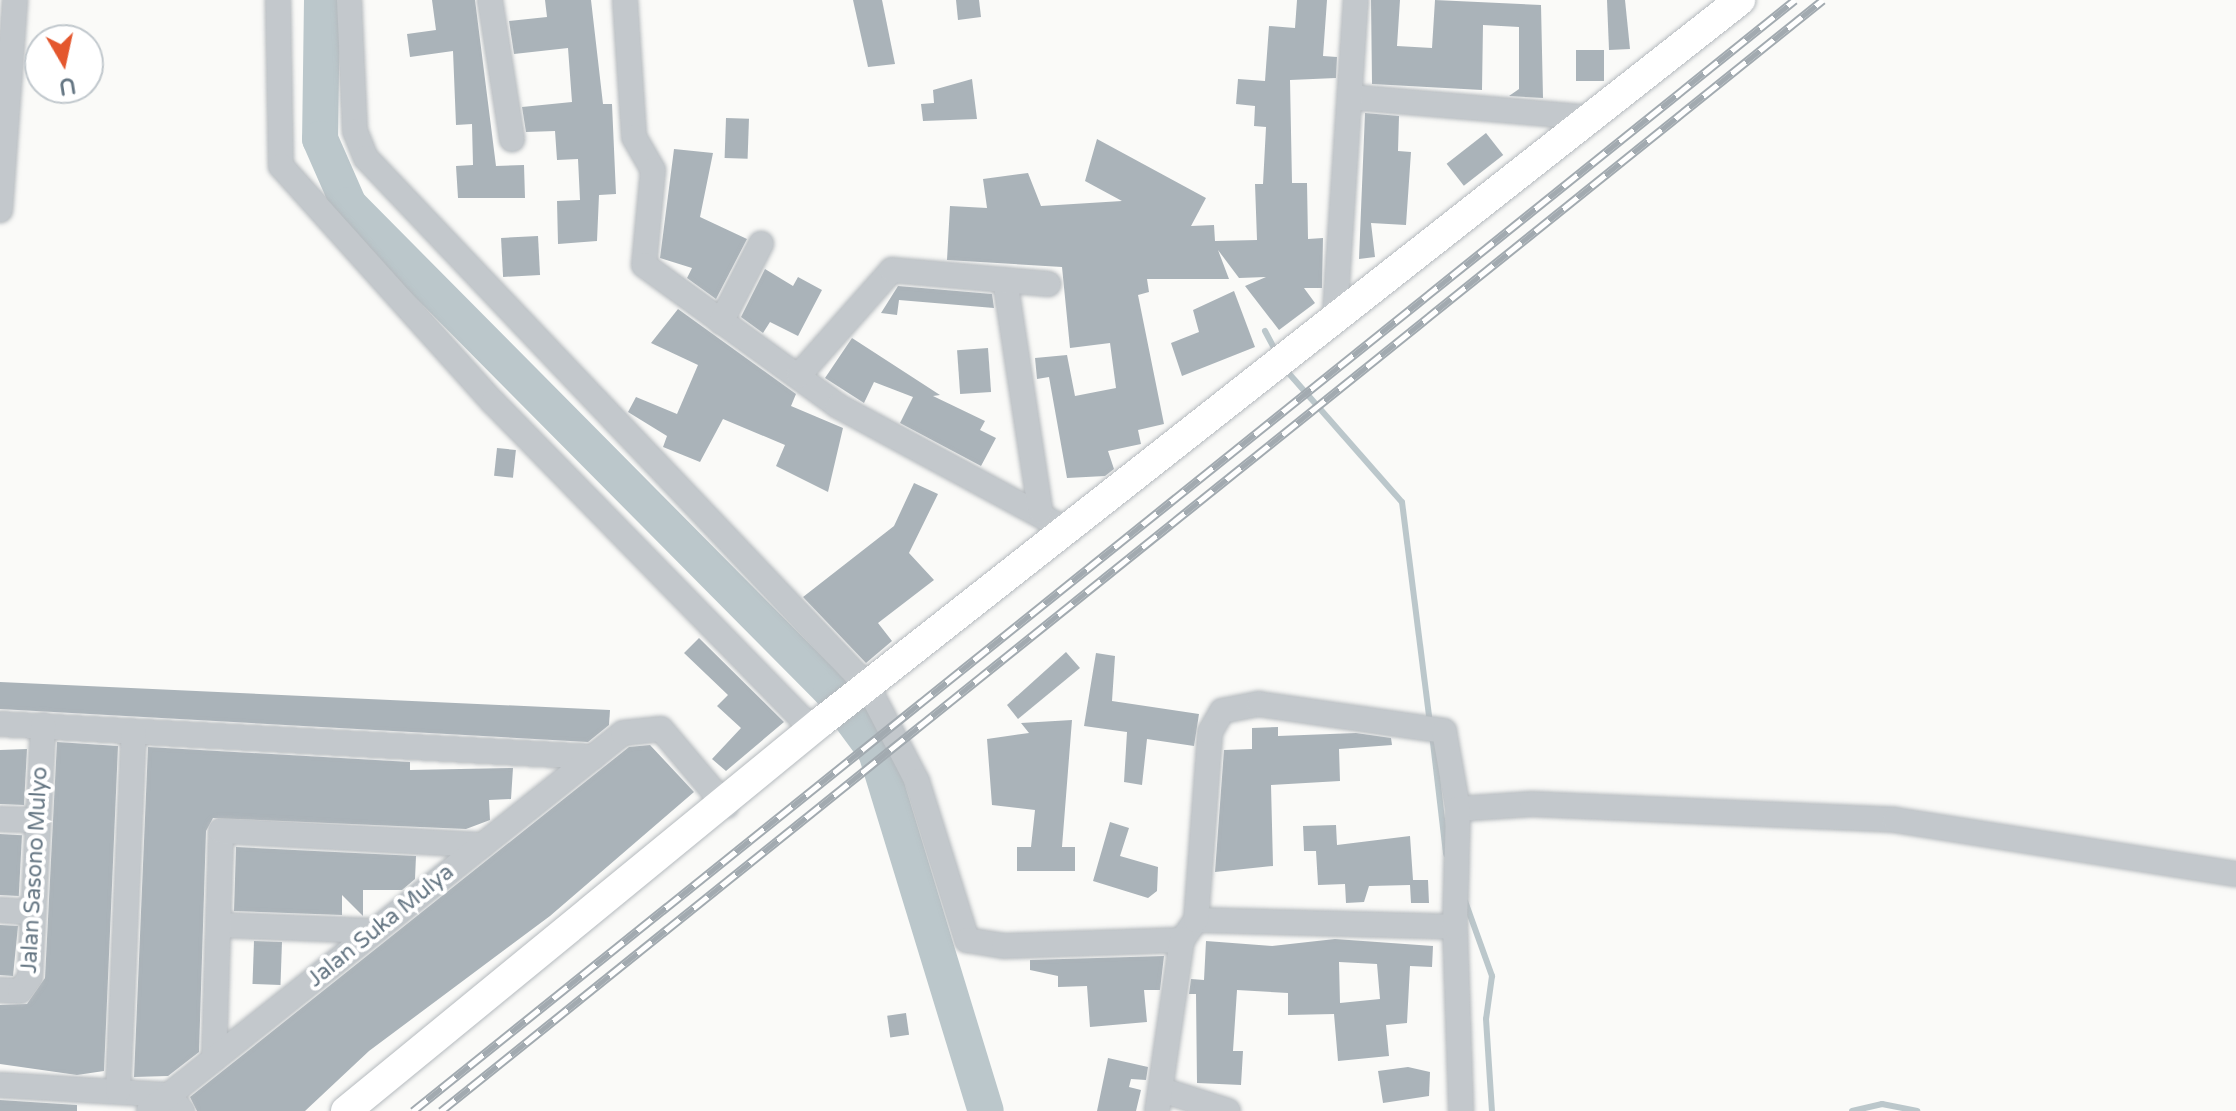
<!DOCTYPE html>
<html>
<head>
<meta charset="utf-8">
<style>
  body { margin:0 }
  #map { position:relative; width:2236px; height:1111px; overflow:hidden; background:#fafaf8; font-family:"Varela Round",sans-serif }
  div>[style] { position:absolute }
  .stream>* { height:6px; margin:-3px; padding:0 3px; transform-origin:3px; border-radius:3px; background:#bbc7cb }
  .river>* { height:36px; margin:-18px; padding:0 18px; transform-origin:18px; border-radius:18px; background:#bbc7cb }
  .building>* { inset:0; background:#aab3b9; transform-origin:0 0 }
  .roads { filter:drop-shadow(0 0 2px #b5babe) drop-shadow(0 0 2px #b5babe) }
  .minor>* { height:24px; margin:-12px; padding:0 12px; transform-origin:12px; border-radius:12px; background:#c3c8cc }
  .major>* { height:30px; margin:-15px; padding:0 15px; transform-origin:15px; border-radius:15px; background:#fff }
  .rail>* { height:9px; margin-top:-4.5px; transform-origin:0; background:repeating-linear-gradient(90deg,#fff 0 18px,#a2aab0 0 36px); box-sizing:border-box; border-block:2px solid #a2aab0 }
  span { translate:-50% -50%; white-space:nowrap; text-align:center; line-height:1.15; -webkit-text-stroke:8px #fff; paint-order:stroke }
  .street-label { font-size:22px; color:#657683 }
  .north { position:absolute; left:24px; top:24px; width:80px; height:80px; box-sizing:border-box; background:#fff; border:2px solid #c1c8cd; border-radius:50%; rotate:171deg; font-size:22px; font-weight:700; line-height:32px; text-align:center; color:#657683 }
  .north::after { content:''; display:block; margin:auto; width:28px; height:36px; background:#e4572e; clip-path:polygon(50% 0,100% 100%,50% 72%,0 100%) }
</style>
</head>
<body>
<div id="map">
  <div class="stream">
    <div style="left:1265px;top:331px;width:24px;rotate:62deg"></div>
    <div style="left:1285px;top:369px;width:177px;rotate:48.7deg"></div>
    <div style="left:1402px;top:502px;width:223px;rotate:82.8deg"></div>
    <div style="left:1432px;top:734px;width:121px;rotate:83.3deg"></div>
    <div style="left:1465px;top:901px;width:80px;rotate:70.2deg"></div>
    <div style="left:1492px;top:976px;width:43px;rotate:97.9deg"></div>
    <div style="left:1486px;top:1019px;width:92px;rotate:86.3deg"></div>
    <div style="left:1852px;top:1111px;width:31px;rotate:-13deg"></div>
    <div style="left:1882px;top:1104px;width:36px;rotate:11deg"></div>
  </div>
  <div class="river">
    <div style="left:322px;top:0;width:139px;rotate:90.8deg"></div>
    <div style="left:320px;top:139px;width:72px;rotate:66.3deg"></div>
    <div style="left:349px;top:205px;width:684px;rotate:45.24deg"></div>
    <div style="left:831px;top:691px;width:76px;rotate:53.6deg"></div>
    <div style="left:876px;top:752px;width:375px;rotate:73deg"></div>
  </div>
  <div class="building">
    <div style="clip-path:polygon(432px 0,475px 0,496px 166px,524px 165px,525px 198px,458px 198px,456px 166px,473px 165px,472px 124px,456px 125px,453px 51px,410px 57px,407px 34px,436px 30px)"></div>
    <div style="clip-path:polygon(545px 0,591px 0,603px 104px,612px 104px,616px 194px,599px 195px,597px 241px,558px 244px,557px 201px,580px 200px,578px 159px,557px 160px,555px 131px,526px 132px,522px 107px,572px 102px,568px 48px,514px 54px,509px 21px,547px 17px)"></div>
    <div style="clip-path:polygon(853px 0,882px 0,895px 64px,868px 67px)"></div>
    <div style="clip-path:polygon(956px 0,979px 0,981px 17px,958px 20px)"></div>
    <div style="clip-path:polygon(1297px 0,1327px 0,1323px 56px,1337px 57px,1336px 78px,1290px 80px,1292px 183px,1307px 183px,1308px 239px,1323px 238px,1322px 288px,1304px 288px,1315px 303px,1279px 330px,1245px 286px,1266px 277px,1239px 278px,1218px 250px,1229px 279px,1147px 279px,1149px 292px,1138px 295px,1164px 424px,1138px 430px,1141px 444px,1108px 451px,1114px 469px,1105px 476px,1067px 478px,1049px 377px,1037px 379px,1035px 358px,1067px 355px,1075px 396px,1116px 388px,1110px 343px,1070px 348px,1062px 267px,947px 260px,950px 206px,987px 208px,983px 179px,1028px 173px,1041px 206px,1122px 201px,1085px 181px,1097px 139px,1206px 198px,1191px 226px,1214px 225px,1215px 241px,1257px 240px,1255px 184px,1263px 184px,1266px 127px,1254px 126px,1255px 106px,1236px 104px,1238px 79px,1265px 81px,1269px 26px,1295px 28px)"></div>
    <div style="clip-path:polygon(1371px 0,1400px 0,1397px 46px,1432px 48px,1435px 0,1541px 5px,1543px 98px,1509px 96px,1519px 89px,1519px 27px,1483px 25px,1482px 90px,1372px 84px)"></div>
    <div style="clip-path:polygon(1607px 0,1625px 0,1630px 49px,1609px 50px)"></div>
    <div style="left:1576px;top:50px;width:28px;height:31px"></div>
    <div style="clip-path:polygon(972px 79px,977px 119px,923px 121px,921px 104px,934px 103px,933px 90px)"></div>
    <div style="clip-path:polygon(1365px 113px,1399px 116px,1398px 151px,1411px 152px,1406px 225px,1371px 223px,1375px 257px,1359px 259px)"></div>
    <div style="left:726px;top:118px;width:23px;height:40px;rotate:2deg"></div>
    <div style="left:1486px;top:133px;width:28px;height:50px;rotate:52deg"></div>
    <div style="clip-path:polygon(674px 149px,713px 153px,700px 217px,747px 239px,716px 299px,687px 278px,692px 268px,660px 258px)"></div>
    <div style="left:538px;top:236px;width:39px;height:37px;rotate:87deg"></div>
    <div style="clip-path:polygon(765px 269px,793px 286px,798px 277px,822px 290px,798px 336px,770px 322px,763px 333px,741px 317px)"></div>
    <div style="clip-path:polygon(898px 286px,992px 294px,994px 308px,899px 300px,897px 315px,881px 313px)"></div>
    <div style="clip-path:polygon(1234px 291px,1255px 347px,1182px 376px,1171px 343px,1199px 332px,1193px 310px)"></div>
    <div style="clip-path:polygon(678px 309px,796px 394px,791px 406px,843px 428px,828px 492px,776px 466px,785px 445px,723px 419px,700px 462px,663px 447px,667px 436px,628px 412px,636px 397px,677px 414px,698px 365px,651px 343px)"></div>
    <div style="clip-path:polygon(852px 338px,940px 395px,933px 396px,985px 421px,980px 430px,996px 438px,981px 466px,900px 423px,913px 397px,874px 382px,864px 403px,825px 378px)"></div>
    <div style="left:988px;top:348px;width:44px;height:31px;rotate:86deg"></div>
    <div style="left:497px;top:448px;width:19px;height:28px;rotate:6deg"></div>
    <div style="clip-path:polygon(914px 483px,938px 494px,909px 553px,934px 580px,878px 623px,892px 641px,866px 663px,803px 597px,894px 526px)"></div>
    <div style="clip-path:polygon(699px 638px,784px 722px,726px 771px,712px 759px,741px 728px,717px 706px,728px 695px,684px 653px)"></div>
    <div style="clip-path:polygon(1066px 652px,1080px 668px,1018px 719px,1007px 705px)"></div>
    <div style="clip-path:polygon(1096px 653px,1115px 656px,1112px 701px,1199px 714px,1194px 746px,1147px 739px,1142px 785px,1124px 782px,1127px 732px,1084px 726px)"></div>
    <div style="clip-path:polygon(0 682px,610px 710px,609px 725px,588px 742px,0 709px)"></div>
    <div style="clip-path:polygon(1072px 720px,1062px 847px,1075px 847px,1075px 871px,1017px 871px,1017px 847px,1031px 847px,1035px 810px,992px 805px,987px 739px,1029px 733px,1021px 723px)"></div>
    <div style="clip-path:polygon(1278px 727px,1278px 736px,1356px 733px,1391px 738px,1392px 745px,1339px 749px,1340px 781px,1271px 785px,1273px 866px,1215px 872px,1224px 750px,1252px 749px,1252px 728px)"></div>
    <div style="clip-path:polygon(57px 742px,118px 746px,104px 1071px,77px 1075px,0 1064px,0 1005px,27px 1004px,45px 978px)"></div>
    <div style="clip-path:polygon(650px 745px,694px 792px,550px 916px,369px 1051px,305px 1111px,197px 1111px,190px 1097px,629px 747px)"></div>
    <div style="clip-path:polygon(148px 747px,410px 762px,410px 770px,513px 768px,511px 799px,489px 800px,490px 820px,466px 829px,213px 818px,206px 831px,199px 1052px,168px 1076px,134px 1077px)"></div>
    <div style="clip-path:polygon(27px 749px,24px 805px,0 804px,0 750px)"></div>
    <div style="clip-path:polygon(1110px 822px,1129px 828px,1120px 856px,1158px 867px,1157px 891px,1148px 898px,1093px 881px)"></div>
    <div style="clip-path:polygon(1336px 825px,1337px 845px,1410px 836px,1413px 880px,1428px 880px,1429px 903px,1411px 903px,1410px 885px,1369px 886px,1364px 902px,1346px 903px,1345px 884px,1318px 885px,1316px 851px,1304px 851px,1303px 826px)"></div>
    <div style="left:0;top:834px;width:22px;height:61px;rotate:3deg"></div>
    <div style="clip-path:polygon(236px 847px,416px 856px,415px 879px,402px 890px,363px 890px,363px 916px,342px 895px,342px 915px,234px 911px)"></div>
    <div style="clip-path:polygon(0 925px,18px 926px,13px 976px,0 975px)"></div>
    <div style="clip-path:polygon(evenodd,1335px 939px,1433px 946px,1432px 967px,1410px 966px,1407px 1023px,1386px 1025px,1389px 1056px,1338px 1061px,1334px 1014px,1288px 1015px,1288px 993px,1237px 990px,1233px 1051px,1243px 1051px,1241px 1085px,1197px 1083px,1196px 994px,1189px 994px,1191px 979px,1204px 980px,1206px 941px,1272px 946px,1335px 939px,1339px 962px,1377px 964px,1380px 999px,1340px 1003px,1339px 962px)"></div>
    <div style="left:254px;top:941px;width:28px;height:43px;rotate:2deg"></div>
    <div style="clip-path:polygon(1164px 956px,1160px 990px,1144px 990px,1147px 1022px,1090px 1027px,1087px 986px,1058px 987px,1058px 976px,1030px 970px,1030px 960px)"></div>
    <div style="left:906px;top:1013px;width:22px;height:19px;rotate:82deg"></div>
    <div style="clip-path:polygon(1108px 1058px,1148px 1067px,1146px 1080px,1131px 1079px,1129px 1087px,1141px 1090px,1136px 1111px,1097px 1111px)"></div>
    <div style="clip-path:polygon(1408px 1067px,1430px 1072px,1429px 1096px,1383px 1103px,1378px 1071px)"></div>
    <div style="clip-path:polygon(0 1100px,77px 1105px,77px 1111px,0 1111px)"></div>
  </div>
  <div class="roads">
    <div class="minor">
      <div style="left:278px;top:0;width:166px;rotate:89deg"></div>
      <div style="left:281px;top:166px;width:317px;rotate:48.1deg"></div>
      <div style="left:493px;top:402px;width:457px;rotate:45.7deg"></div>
      <div style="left:349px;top:0;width:131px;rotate:87.4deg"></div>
      <div style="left:355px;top:131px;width:29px;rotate:68deg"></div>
      <div style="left:366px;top:158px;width:729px;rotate:46.5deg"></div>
      <div style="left:868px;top:687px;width:106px;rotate:62.5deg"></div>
      <div style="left:917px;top:781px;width:167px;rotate:72.5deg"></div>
      <div style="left:967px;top:940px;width:37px;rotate:9deg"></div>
      <div style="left:1004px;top:946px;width:178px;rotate:-1.9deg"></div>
      <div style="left:1182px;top:940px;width:24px;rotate:-55deg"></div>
      <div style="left:1196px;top:920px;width:259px;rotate:1.5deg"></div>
      <div style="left:1455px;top:927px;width:184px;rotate:88.1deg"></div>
      <div style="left:490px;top:0;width:141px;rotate:81deg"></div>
      <div style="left:625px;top:0;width:137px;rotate:86.2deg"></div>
      <div style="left:634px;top:137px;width:38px;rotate:60deg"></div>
      <div style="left:653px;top:170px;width:95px;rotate:95.4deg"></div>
      <div style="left:644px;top:265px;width:240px;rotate:36deg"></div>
      <div style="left:838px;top:406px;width:263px;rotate:28.4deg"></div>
      <div style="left:1350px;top:97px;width:235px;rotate:4.9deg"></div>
      <div style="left:0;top:210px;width:211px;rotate:-85.9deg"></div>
      <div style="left:1005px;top:280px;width:233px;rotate:81.3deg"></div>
      <div style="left:1335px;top:313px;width:314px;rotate:-86.2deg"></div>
      <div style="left:721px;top:322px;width:88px;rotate:-62.9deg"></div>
      <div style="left:799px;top:375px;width:140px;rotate:-48.5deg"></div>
      <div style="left:892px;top:270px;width:157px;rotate:5.1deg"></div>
      <div style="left:0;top:724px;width:594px;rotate:3.19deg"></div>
      <div style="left:1458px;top:809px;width:74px;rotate:-3.9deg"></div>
      <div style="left:1532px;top:804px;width:363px;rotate:2.5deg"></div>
      <div style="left:1895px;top:820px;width:345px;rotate:9deg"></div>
      <div style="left:0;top:819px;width:37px;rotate:2deg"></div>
      <div style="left:0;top:910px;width:31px;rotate:4deg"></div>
      <div style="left:1196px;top:920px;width:189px;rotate:-85.7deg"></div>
      <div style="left:1210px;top:732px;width:24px;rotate:-60deg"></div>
      <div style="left:1222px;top:711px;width:38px;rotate:-11deg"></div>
      <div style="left:1259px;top:704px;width:187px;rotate:8.3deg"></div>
      <div style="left:1444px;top:731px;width:79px;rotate:79.8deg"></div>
      <div style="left:1458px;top:809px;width:118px;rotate:91.5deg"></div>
      <div style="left:219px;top:925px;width:156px;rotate:2.2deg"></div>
      <div style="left:0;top:990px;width:20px;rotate:3deg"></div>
      <div style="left:20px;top:991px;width:17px;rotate:-54deg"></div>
      <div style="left:30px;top:977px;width:252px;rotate:-87deg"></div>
      <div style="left:214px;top:1059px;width:228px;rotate:-88.2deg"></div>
      <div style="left:221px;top:831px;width:262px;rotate:3.1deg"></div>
      <div style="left:0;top:1085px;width:169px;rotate:3.4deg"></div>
      <div style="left:169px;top:1095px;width:21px;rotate:51deg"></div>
      <div style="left:1165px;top:1091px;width:66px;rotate:17.6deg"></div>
      <div style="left:118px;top:1092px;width:360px;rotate:-87.5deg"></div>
      <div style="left:149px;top:1111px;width:606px;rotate:-38.57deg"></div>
      <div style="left:623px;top:733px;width:38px;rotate:-6deg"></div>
      <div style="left:661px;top:729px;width:101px;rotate:49.8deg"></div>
      <div style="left:1157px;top:1111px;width:173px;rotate:-81.7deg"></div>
    </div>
    <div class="major">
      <div style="left:346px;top:1111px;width:614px;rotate:-39.32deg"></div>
      <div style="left:821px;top:722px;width:1169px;rotate:-38.15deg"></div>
    </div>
  </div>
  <div class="rail">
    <div style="left:413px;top:1111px;width:1773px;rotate:-38.8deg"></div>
    <div style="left:441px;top:1111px;width:1773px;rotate:-38.8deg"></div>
  </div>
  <div class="street-label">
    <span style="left:35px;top:870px;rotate:-87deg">Jalan Sasono Mulyo</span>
    <span style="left:381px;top:926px;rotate:-39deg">Jalan Suka Mulya</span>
  </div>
  <div class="north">U</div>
</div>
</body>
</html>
